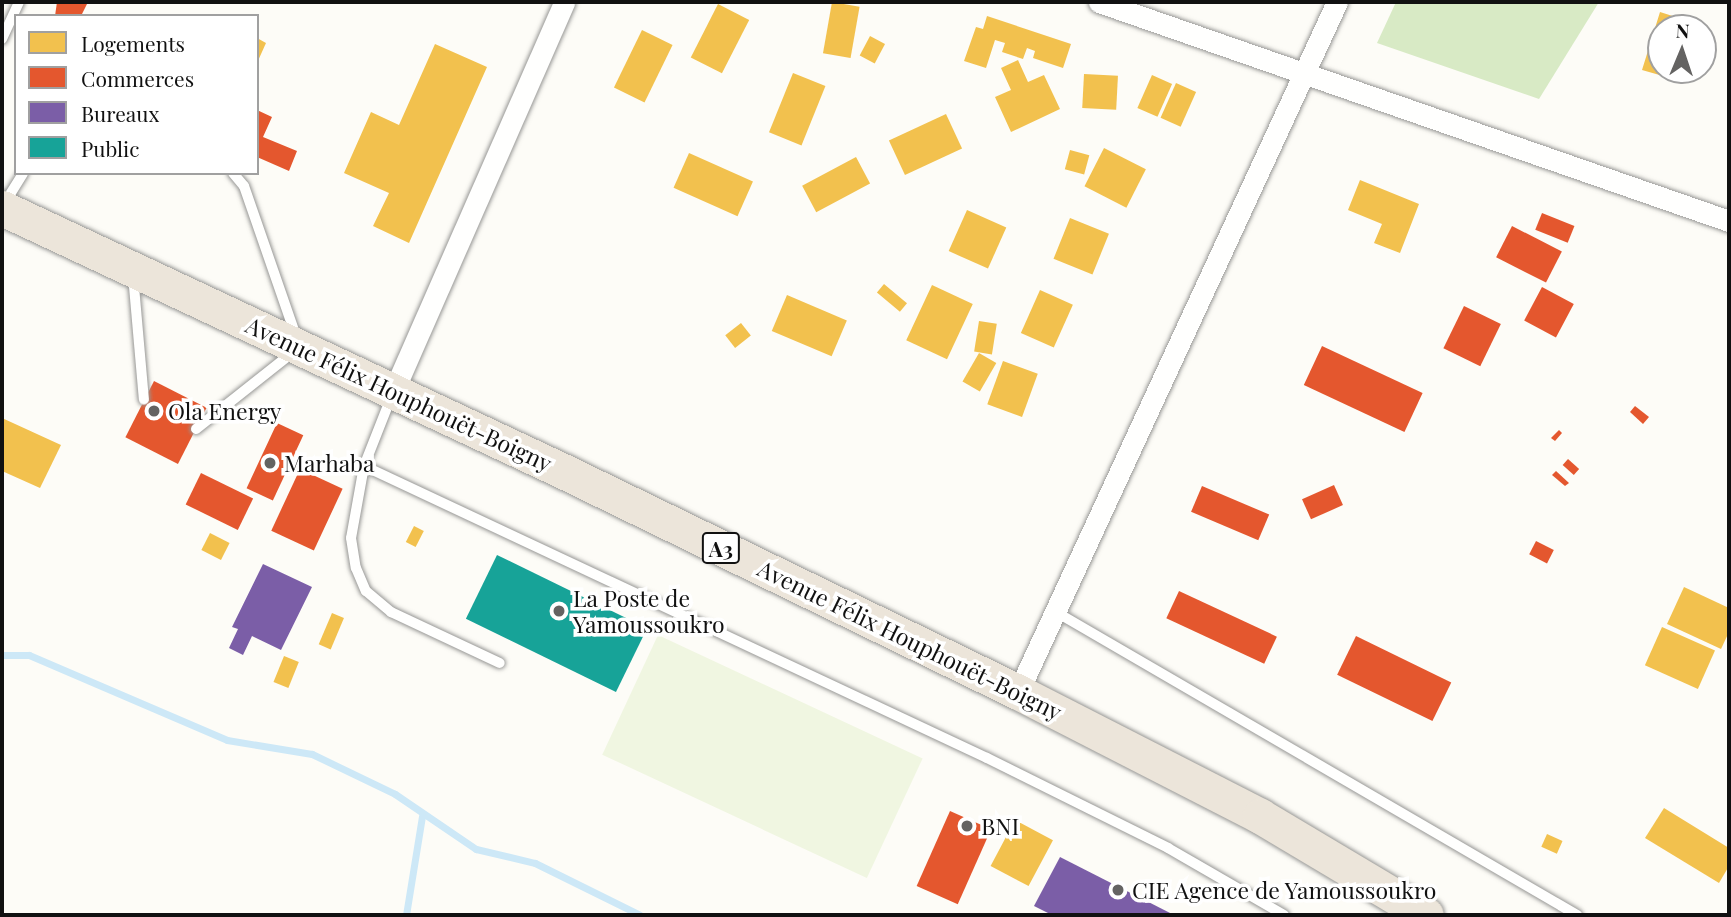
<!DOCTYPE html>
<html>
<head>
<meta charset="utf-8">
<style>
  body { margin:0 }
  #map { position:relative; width:1731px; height:917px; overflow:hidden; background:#fdfcf7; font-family:"Playfair Display",serif }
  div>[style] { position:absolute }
  .forest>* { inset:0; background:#d8eac5 }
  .pitch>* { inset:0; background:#f0f6e1; transform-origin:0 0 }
  .homes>* { inset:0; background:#f2c14e; transform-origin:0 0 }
  .shops>* { inset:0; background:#e4572e; transform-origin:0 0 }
  .offices>* { inset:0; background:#7b5ea7 }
  .public>* { inset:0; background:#17a398; transform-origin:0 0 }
  .stream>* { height:7px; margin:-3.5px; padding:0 3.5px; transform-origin:3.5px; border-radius:3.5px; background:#cde8f7 }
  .roads { filter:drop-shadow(0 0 2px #979795) drop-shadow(0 0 2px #979795) }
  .service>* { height:10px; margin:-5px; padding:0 5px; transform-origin:5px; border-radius:5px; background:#fffffe }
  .minor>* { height:21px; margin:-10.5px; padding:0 10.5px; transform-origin:10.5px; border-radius:10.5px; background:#fffffe }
  .trunk>* { height:35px; margin:-17.5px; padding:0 17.5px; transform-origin:17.5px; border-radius:17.5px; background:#ece5da }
  .dots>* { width:19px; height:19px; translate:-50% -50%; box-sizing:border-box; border:4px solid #fff; border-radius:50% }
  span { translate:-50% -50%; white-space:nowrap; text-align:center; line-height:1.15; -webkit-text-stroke:7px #fff; paint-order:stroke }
  .shield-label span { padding:2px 5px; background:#fff; border:2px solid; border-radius:5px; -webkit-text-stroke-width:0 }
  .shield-label { font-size:21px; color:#111; font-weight:700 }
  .street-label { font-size:23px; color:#111 }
  .poi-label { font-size:23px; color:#111 }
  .left { translate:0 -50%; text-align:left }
  .frame { position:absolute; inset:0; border:4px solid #111; pointer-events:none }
  .legend { position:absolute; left:14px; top:14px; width:245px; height:161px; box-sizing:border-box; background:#fff; border:2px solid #a0a0a0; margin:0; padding:9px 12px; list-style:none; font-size:21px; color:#111 }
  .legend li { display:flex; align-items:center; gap:14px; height:35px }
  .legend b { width:35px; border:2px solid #a0a0a0 }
  .north { position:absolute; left:1647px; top:14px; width:70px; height:70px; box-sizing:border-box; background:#fff; border:2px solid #a0a0a0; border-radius:50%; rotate:2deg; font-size:19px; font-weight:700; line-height:28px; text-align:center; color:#111 }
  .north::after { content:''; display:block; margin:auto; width:24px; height:32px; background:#646362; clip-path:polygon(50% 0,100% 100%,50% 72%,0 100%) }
</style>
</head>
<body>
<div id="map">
  <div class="forest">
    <div style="clip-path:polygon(1396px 2px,1599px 2px,1539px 99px,1377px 43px)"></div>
  </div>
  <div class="pitch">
    <div style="left:658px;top:635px;width:292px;height:132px;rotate:25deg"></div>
  </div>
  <div class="homes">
    <div style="left:832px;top:2px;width:28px;height:52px;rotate:10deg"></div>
    <div style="left:718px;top:4px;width:35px;height:60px;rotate:27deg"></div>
    <div style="clip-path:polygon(1660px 12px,1701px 25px,1661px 28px,1661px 70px,1687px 70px,1684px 82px,1642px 70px)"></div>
    <div style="clip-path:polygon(987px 16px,1071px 44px,1063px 68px,1033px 58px,1035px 51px,1027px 48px,1023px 59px,1002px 52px,1005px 43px,995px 40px,986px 68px,964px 61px,976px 27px,983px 29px)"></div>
    <div style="left:642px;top:30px;width:34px;height:64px;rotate:26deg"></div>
    <div style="left:870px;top:36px;width:17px;height:22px;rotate:28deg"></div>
    <div style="clip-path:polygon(257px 38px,266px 43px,257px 63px)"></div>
    <div style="clip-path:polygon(435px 44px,487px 67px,409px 243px,373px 226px,389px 193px,344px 173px,371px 112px,399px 125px)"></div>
    <div style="clip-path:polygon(1018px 60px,1028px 82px,1044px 75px,1060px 109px,1011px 132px,995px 97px,1011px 90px,1001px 68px)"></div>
    <div style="left:793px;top:73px;width:35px;height:64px;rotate:22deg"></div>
    <div style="left:1084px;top:74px;width:34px;height:34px;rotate:3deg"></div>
    <div style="left:1152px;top:75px;width:22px;height:36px;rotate:24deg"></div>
    <div style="left:1176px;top:83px;width:22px;height:38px;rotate:24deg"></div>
    <div style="left:946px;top:114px;width:38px;height:63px;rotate:65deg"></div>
    <div style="left:1104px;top:148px;width:47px;height:43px;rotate:27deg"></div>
    <div style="left:1070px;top:150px;width:20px;height:20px;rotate:15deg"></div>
    <div style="left:689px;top:153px;width:70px;height:38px;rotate:24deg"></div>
    <div style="left:856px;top:157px;width:30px;height:61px;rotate:62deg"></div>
    <div style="clip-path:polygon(1360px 180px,1419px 204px,1400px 253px,1374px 243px,1382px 224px,1348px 210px)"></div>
    <div style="left:967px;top:210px;width:43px;height:45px;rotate:24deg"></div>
    <div style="left:1070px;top:218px;width:42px;height:44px;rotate:22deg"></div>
    <div style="left:884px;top:284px;width:30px;height:11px;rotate:40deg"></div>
    <div style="left:932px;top:285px;width:45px;height:61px;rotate:25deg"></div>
    <div style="left:1040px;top:290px;width:36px;height:47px;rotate:24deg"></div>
    <div style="left:787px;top:295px;width:65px;height:39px;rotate:23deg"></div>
    <div style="left:979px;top:321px;width:18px;height:31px;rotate:9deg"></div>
    <div style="left:741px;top:323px;width:16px;height:20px;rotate:52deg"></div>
    <div style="left:979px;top:353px;width:20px;height:33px;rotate:30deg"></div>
    <div style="left:1003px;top:361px;width:37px;height:46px;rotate:20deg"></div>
    <div style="clip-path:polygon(2px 418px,61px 445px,40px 488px,2px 471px)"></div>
    <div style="left:414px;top:526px;width:11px;height:18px;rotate:27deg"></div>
    <div style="left:210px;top:533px;width:22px;height:19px;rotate:27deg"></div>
    <div style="clip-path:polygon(1684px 587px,1729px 608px,1729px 632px,1721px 649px,1667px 624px)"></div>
    <div style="left:332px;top:613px;width:13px;height:34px;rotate:23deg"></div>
    <div style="left:1662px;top:627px;width:58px;height:42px;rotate:24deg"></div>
    <div style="left:284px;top:656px;width:16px;height:28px;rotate:22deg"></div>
    <div style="clip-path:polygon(1664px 808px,1729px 848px,1729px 866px,1719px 883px,1645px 838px)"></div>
    <div style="left:1015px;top:820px;width:43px;height:52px;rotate:28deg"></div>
    <div style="left:1547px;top:834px;width:17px;height:14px;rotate:24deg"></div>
  </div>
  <div class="shops">
    <div style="clip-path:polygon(57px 2px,88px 2px,81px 16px,55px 16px)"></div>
    <div style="clip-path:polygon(257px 110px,272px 117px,263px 137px,297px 151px,289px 171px,257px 157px)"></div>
    <div style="left:1542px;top:213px;width:35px;height:18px;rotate:22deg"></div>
    <div style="left:1512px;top:226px;width:56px;height:35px;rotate:27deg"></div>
    <div style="left:1542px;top:287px;width:36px;height:38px;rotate:28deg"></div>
    <div style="left:1464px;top:306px;width:41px;height:47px;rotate:26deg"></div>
    <div style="left:1322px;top:346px;width:111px;height:43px;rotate:25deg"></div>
    <div style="left:154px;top:381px;width:59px;height:63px;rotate:27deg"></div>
    <div style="clip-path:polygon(1635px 406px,1649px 417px,1643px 424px,1630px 412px)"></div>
    <div style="left:277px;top:423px;width:29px;height:72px;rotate:25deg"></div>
    <div style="clip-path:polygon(1559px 430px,1562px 433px,1555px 441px,1551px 438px)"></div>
    <div style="left:1568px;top:459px;width:15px;height:8px;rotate:42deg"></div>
    <div style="left:300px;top:469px;width:47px;height:68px;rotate:25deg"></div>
    <div style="clip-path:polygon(1556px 471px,1569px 483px,1565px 486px,1552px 475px)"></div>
    <div style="left:201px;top:473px;width:58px;height:35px;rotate:26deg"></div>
    <div style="left:1334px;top:485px;width:22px;height:35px;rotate:66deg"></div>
    <div style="left:1202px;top:486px;width:73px;height:28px;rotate:23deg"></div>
    <div style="left:1536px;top:541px;width:20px;height:15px;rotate:27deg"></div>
    <div style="left:1179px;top:591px;width:108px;height:30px;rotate:25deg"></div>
    <div style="left:1356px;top:636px;width:106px;height:43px;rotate:26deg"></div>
    <div style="left:950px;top:811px;width:45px;height:82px;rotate:24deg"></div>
  </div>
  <div class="offices">
    <div style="clip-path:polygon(263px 564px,312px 587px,281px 650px,252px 636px,243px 655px,229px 648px,238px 629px,232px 627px)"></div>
    <div style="clip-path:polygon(1060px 857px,1174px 915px,1052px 915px,1034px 906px)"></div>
  </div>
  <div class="public">
    <div style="left:497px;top:555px;width:167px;height:71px;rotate:26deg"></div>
  </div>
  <div class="stream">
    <div style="left:2px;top:655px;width:27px"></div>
    <div style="left:29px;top:655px;width:215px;rotate:23.2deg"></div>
    <div style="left:227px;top:740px;width:86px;rotate:9.4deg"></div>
    <div style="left:312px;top:754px;width:92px;rotate:25.7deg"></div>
    <div style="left:395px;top:794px;width:98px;rotate:34.2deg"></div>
    <div style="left:476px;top:849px;width:61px;rotate:13.3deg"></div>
    <div style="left:535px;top:863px;width:117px;rotate:26.3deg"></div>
    <div style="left:406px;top:915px;width:100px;rotate:-80.8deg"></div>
  </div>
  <div class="roads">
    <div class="service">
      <div style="left:2px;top:39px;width:41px;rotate:-65.3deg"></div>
      <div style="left:233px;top:173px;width:17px;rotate:50deg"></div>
      <div style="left:244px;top:186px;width:159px;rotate:70.9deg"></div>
      <div style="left:4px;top:204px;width:36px;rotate:-58deg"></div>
      <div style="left:133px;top:275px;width:125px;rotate:85deg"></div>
      <div style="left:392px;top:395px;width:76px;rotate:111.5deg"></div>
      <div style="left:364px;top:466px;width:73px;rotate:100.2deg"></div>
      <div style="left:351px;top:538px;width:30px;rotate:81deg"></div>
      <div style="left:356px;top:568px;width:25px;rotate:67deg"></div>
      <div style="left:366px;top:591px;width:33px;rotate:40deg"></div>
      <div style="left:391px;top:612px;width:120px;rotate:25.1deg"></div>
      <div style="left:196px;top:429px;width:124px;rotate:-38.4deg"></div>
      <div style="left:364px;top:466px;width:688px;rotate:25.11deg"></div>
      <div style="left:987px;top:758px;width:202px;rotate:26.4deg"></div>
      <div style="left:1168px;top:848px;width:134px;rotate:30deg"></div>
      <div style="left:1056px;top:612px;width:603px;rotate:30.18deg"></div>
    </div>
    <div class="minor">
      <div style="left:1099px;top:2px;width:667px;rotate:19.17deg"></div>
      <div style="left:394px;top:390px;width:424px;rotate:-66.3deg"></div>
      <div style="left:1018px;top:692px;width:760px;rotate:-65.19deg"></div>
    </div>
    <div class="trunk">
      <div style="left:2px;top:208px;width:622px;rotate:25.12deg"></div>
      <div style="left:565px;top:472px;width:504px;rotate:25.9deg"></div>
      <div style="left:1018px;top:692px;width:272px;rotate:27.1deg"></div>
      <div style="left:1260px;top:816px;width:193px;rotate:30.8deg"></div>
    </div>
  </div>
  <div class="dots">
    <div style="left:154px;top:411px;background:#646362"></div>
    <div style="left:270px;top:463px;background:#646362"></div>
    <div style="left:559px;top:611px;background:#646362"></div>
    <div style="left:967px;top:826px;background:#646362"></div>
    <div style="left:1118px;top:890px;background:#646362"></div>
  </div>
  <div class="shield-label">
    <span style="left:721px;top:548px">A3</span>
  </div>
  <div class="street-label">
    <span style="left:399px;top:394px;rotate:25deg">Avenue Félix Houphouët-Boigny</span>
    <span style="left:910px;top:640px;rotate:26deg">Avenue Félix Houphouët-Boigny</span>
  </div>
  <div class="poi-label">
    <span class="left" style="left:168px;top:411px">Ola Energy</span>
    <span class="left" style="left:284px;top:463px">Marhaba</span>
    <span class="left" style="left:573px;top:611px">La Poste de<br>Yamoussoukro</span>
    <span class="left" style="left:981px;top:826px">BNI</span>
    <span class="left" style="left:1132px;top:890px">CIE Agence de Yamoussoukro</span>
  </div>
  <div class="frame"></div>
  <ul class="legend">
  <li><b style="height:19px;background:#f2c14e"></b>Logements</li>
  <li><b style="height:19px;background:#e4572e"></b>Commerces</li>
  <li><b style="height:19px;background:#7b5ea7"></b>Bureaux</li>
  <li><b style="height:19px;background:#17a398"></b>Public</li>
  </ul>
  <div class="north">N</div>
</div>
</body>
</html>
